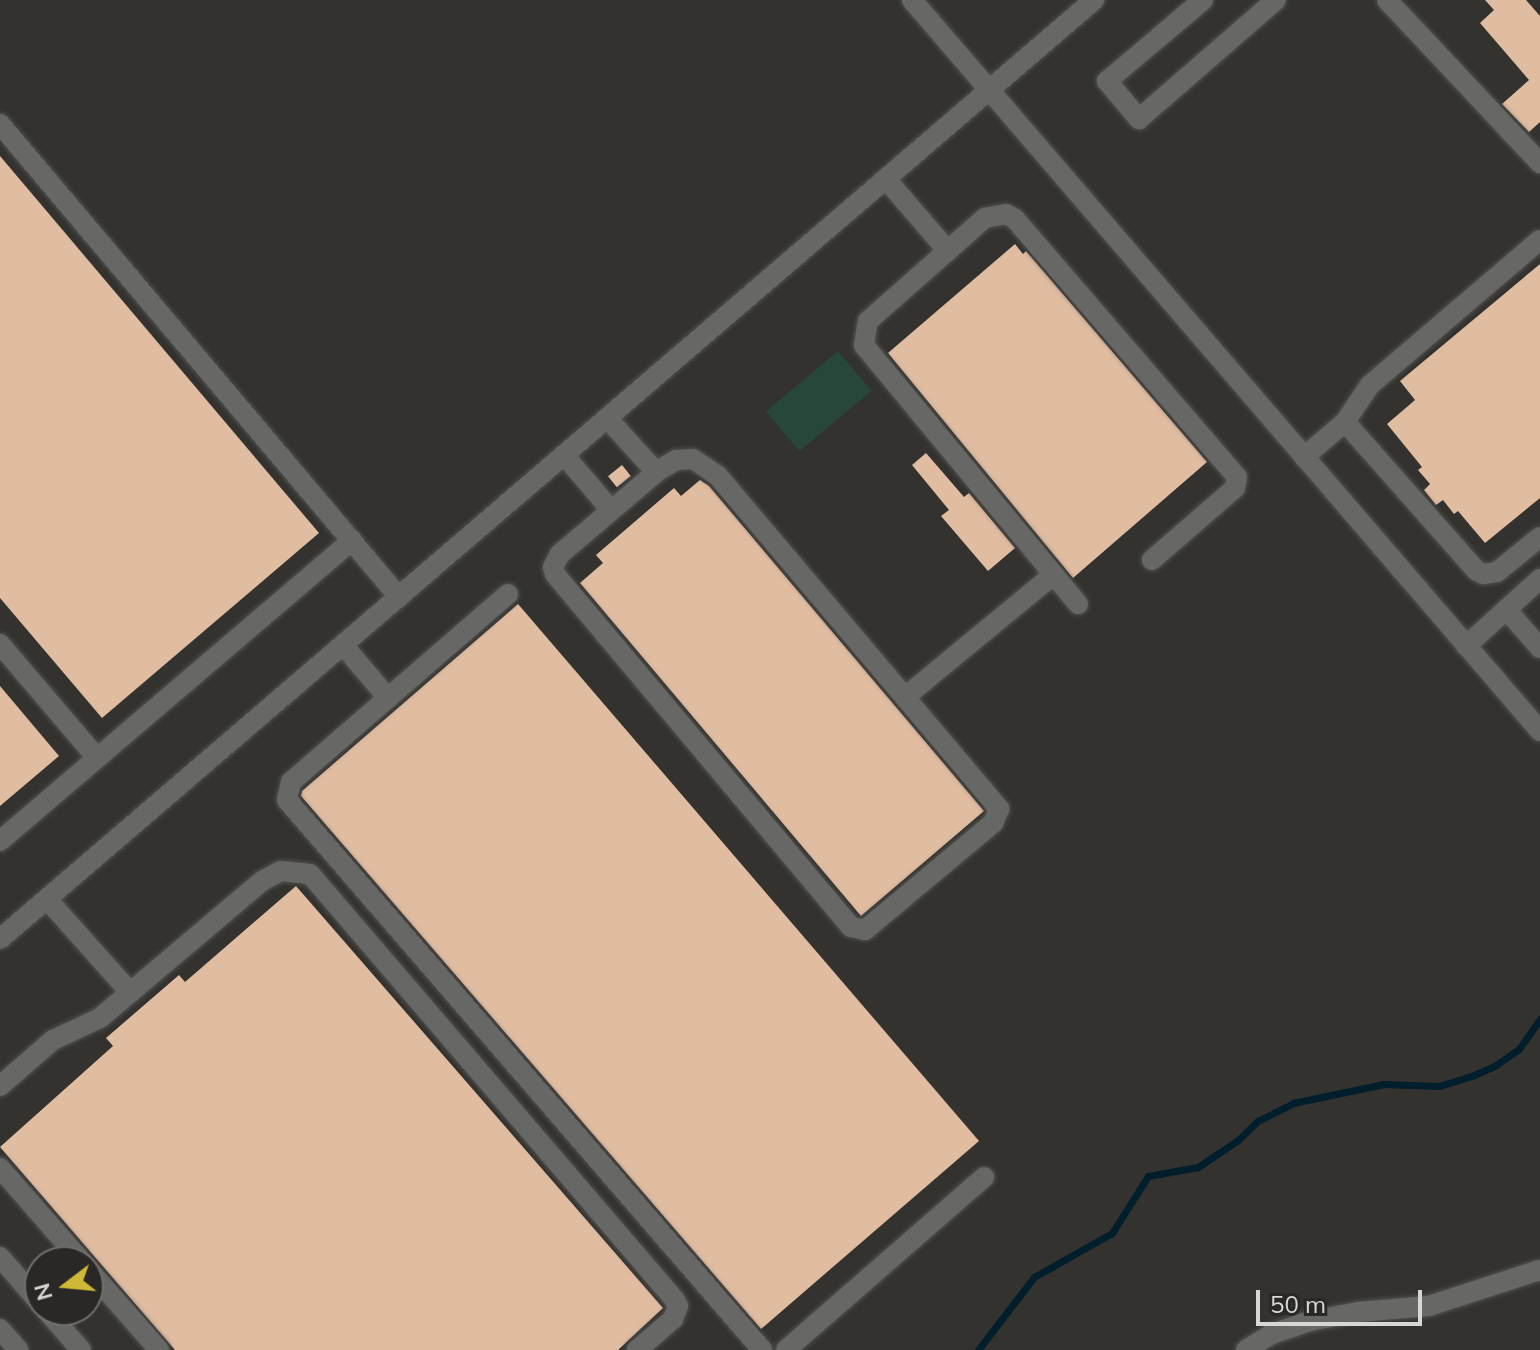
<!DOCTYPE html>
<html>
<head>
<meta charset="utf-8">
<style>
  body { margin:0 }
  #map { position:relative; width:1540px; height:1350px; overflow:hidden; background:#33322f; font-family:Mulish,sans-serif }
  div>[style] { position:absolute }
  .green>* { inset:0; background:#274838; transform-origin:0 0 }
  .stream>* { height:7px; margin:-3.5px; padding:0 3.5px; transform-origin:3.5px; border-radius:3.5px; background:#001e2b }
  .building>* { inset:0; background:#e0bca1; transform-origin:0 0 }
  .roads { filter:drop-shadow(0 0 2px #51504d) drop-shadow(0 0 2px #51504d) }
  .minor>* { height:20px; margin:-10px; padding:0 10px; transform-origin:10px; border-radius:10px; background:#676866 }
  span { translate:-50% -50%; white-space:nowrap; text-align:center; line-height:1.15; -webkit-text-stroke:8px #292826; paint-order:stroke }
  .north { position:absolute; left:24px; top:1246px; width:80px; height:80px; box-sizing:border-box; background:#292826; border:2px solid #6f6e6c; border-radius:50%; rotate:254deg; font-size:22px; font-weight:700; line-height:32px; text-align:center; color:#d7d7d5 }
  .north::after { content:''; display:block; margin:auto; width:28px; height:36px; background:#d0b837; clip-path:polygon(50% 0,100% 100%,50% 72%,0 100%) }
  .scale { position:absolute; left:1256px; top:1290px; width:166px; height:36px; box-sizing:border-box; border:4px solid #d7d7d5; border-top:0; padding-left:10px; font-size:24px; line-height:28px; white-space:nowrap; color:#d7d7d5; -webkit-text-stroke:6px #292826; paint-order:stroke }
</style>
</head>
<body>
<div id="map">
  <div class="green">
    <div style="left:838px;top:351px;width:52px;height:94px;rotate:50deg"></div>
  </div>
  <div class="stream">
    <div style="left:978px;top:1350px;width:92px;rotate:-52.5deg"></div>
    <div style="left:1034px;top:1277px;width:90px;rotate:-29.4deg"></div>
    <div style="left:1112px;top:1233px;width:67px;rotate:-57.7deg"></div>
    <div style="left:1148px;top:1176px;width:51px;rotate:-10.2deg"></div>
    <div style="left:1198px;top:1167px;width:48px;rotate:-34deg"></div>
    <div style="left:1238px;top:1140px;width:28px;rotate:-44deg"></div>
    <div style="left:1258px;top:1121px;width:39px;rotate:-27deg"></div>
    <div style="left:1293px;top:1103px;width:93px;rotate:-11.8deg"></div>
    <div style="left:1384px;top:1084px;width:55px;rotate:2.1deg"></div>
    <div style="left:1439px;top:1086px;width:37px;rotate:-17deg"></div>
    <div style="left:1474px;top:1075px;width:24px;rotate:-24deg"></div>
    <div style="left:1496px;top:1065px;width:28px;rotate:-35deg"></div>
    <div style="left:1519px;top:1049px;width:37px;rotate:-55deg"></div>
  </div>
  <div class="building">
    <div style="clip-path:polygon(1485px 0,1526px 0,1540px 16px,1540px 122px,1529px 132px,1502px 104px,1529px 80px,1480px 23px,1494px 10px)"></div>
    <div style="clip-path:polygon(0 156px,319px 533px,102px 718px,0 598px)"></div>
    <div style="clip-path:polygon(1015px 244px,1023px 254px,1026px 251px,1207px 462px,1073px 578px,888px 353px)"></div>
    <div style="clip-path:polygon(1540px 264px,1540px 498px,1485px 543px,1458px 511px,1454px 514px,1443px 500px,1436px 505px,1424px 490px,1430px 484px,1418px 470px,1422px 467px,1387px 424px,1415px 400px,1400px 381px)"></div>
    <div style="clip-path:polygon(926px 453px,964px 497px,969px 493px,1015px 548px,988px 571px,941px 516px,949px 510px,912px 465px)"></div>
    <div style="left:622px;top:465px;width:14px;height:18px;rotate:51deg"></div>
    <div style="clip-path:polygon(700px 480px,709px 486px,984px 811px,861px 916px,580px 583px,603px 563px,596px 555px,674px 488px,681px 496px)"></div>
    <div style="clip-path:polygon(518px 604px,979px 1141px,761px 1329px,301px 796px,302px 791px)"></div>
    <div style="clip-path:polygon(0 686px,59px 756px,0 806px)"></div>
    <div style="clip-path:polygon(296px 886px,663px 1308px,618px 1350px,175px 1350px,0 1147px,113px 1046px,106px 1038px,179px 975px,185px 982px)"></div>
  </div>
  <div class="roads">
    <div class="minor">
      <div style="left:912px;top:0;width:964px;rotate:49.33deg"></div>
      <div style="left:1203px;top:0;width:126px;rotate:139.8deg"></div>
      <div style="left:1107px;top:81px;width:50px;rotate:49.9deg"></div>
      <div style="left:1139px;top:119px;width:181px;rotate:-41deg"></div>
      <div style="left:1387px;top:0;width:224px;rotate:46.8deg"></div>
      <div style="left:0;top:124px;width:619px;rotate:49.85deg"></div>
      <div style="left:886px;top:179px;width:95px;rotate:49.3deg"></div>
      <div style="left:607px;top:418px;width:73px;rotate:47.8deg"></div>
      <div style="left:1345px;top:422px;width:199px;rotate:48.5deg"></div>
      <div style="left:1477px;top:571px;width:7px;rotate:27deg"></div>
      <div style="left:1483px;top:574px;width:14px;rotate:-8deg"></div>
      <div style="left:1497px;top:572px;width:55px;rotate:-39.1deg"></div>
      <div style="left:564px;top:455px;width:72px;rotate:49.5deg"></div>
      <div style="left:1304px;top:457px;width:54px;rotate:-40.5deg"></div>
      <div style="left:1345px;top:422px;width:45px;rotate:-56deg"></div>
      <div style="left:1370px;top:385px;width:223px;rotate:-40.5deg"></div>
      <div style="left:693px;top:459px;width:30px;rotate:34deg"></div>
      <div style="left:718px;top:476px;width:436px;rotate:49.8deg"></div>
      <div style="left:999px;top:809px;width:15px;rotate:113deg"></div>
      <div style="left:993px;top:823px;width:167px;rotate:140.1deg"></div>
      <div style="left:865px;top:930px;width:14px;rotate:-168deg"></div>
      <div style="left:851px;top:927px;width:461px;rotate:-130deg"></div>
      <div style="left:555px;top:574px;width:7px;rotate:-106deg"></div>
      <div style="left:553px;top:567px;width:15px;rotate:-62deg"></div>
      <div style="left:560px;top:554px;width:130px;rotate:-40.3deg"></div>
      <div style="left:659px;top:470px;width:20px;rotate:-30deg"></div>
      <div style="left:676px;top:460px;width:17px;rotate:-3deg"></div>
      <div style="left:508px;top:594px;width:287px;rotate:139.1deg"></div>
      <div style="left:291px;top:782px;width:18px;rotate:103deg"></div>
      <div style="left:287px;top:800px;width:727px;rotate:49.18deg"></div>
      <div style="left:1078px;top:604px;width:336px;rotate:-129.6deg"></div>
      <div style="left:864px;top:345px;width:24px;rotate:-81deg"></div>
      <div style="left:868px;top:321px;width:156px;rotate:-41.4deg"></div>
      <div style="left:985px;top:218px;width:21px;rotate:-11deg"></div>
      <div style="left:1006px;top:214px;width:10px;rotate:29deg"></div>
      <div style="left:1015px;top:219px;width:340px;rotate:49.3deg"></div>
      <div style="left:1237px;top:477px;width:11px;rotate:100deg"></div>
      <div style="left:1235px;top:488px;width:110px;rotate:139.1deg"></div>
      <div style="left:1506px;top:609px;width:52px;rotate:48.9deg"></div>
      <div style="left:0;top:644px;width:150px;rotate:49.6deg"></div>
      <div style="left:343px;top:645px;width:70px;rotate:49.7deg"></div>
      <div style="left:1466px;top:646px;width:100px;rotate:-42.2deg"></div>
      <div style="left:905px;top:697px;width:192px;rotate:-39.5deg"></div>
      <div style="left:0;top:841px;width:463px;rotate:-40.5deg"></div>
      <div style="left:47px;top:899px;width:125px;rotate:48.3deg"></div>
      <div style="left:0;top:939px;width:1442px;rotate:-40.64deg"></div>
      <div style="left:0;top:1086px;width:70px;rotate:-41deg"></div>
      <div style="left:53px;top:1040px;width:52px;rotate:-25.1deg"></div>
      <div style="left:100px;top:1018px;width:212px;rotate:-40.2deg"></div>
      <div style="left:262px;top:881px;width:21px;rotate:-28deg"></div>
      <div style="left:281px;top:871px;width:29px;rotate:6deg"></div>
      <div style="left:310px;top:874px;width:561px;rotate:49.41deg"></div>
      <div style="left:675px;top:1300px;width:7px;rotate:63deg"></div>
      <div style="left:678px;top:1306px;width:14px;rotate:111deg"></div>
      <div style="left:673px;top:1319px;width:48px;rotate:139.3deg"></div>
      <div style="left:0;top:1168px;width:125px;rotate:48.9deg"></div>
      <div style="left:0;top:1257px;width:61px;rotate:49deg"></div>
      <div style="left:88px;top:1269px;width:108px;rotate:48.8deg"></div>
      <div style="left:46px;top:1310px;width:53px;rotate:48.8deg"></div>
      <div style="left:0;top:1329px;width:28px;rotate:49deg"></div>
      <div style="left:786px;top:1350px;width:263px;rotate:-41.1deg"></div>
      <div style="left:1246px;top:1350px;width:31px;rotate:-32deg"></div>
      <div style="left:1272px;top:1334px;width:40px;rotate:-18.9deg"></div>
      <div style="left:1310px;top:1321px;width:49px;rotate:-10.6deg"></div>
      <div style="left:1358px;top:1312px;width:71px;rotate:-4.8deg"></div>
      <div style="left:1429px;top:1306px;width:117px;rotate:-18deg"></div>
    </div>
  </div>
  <div class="north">N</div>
  <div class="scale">50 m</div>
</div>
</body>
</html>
